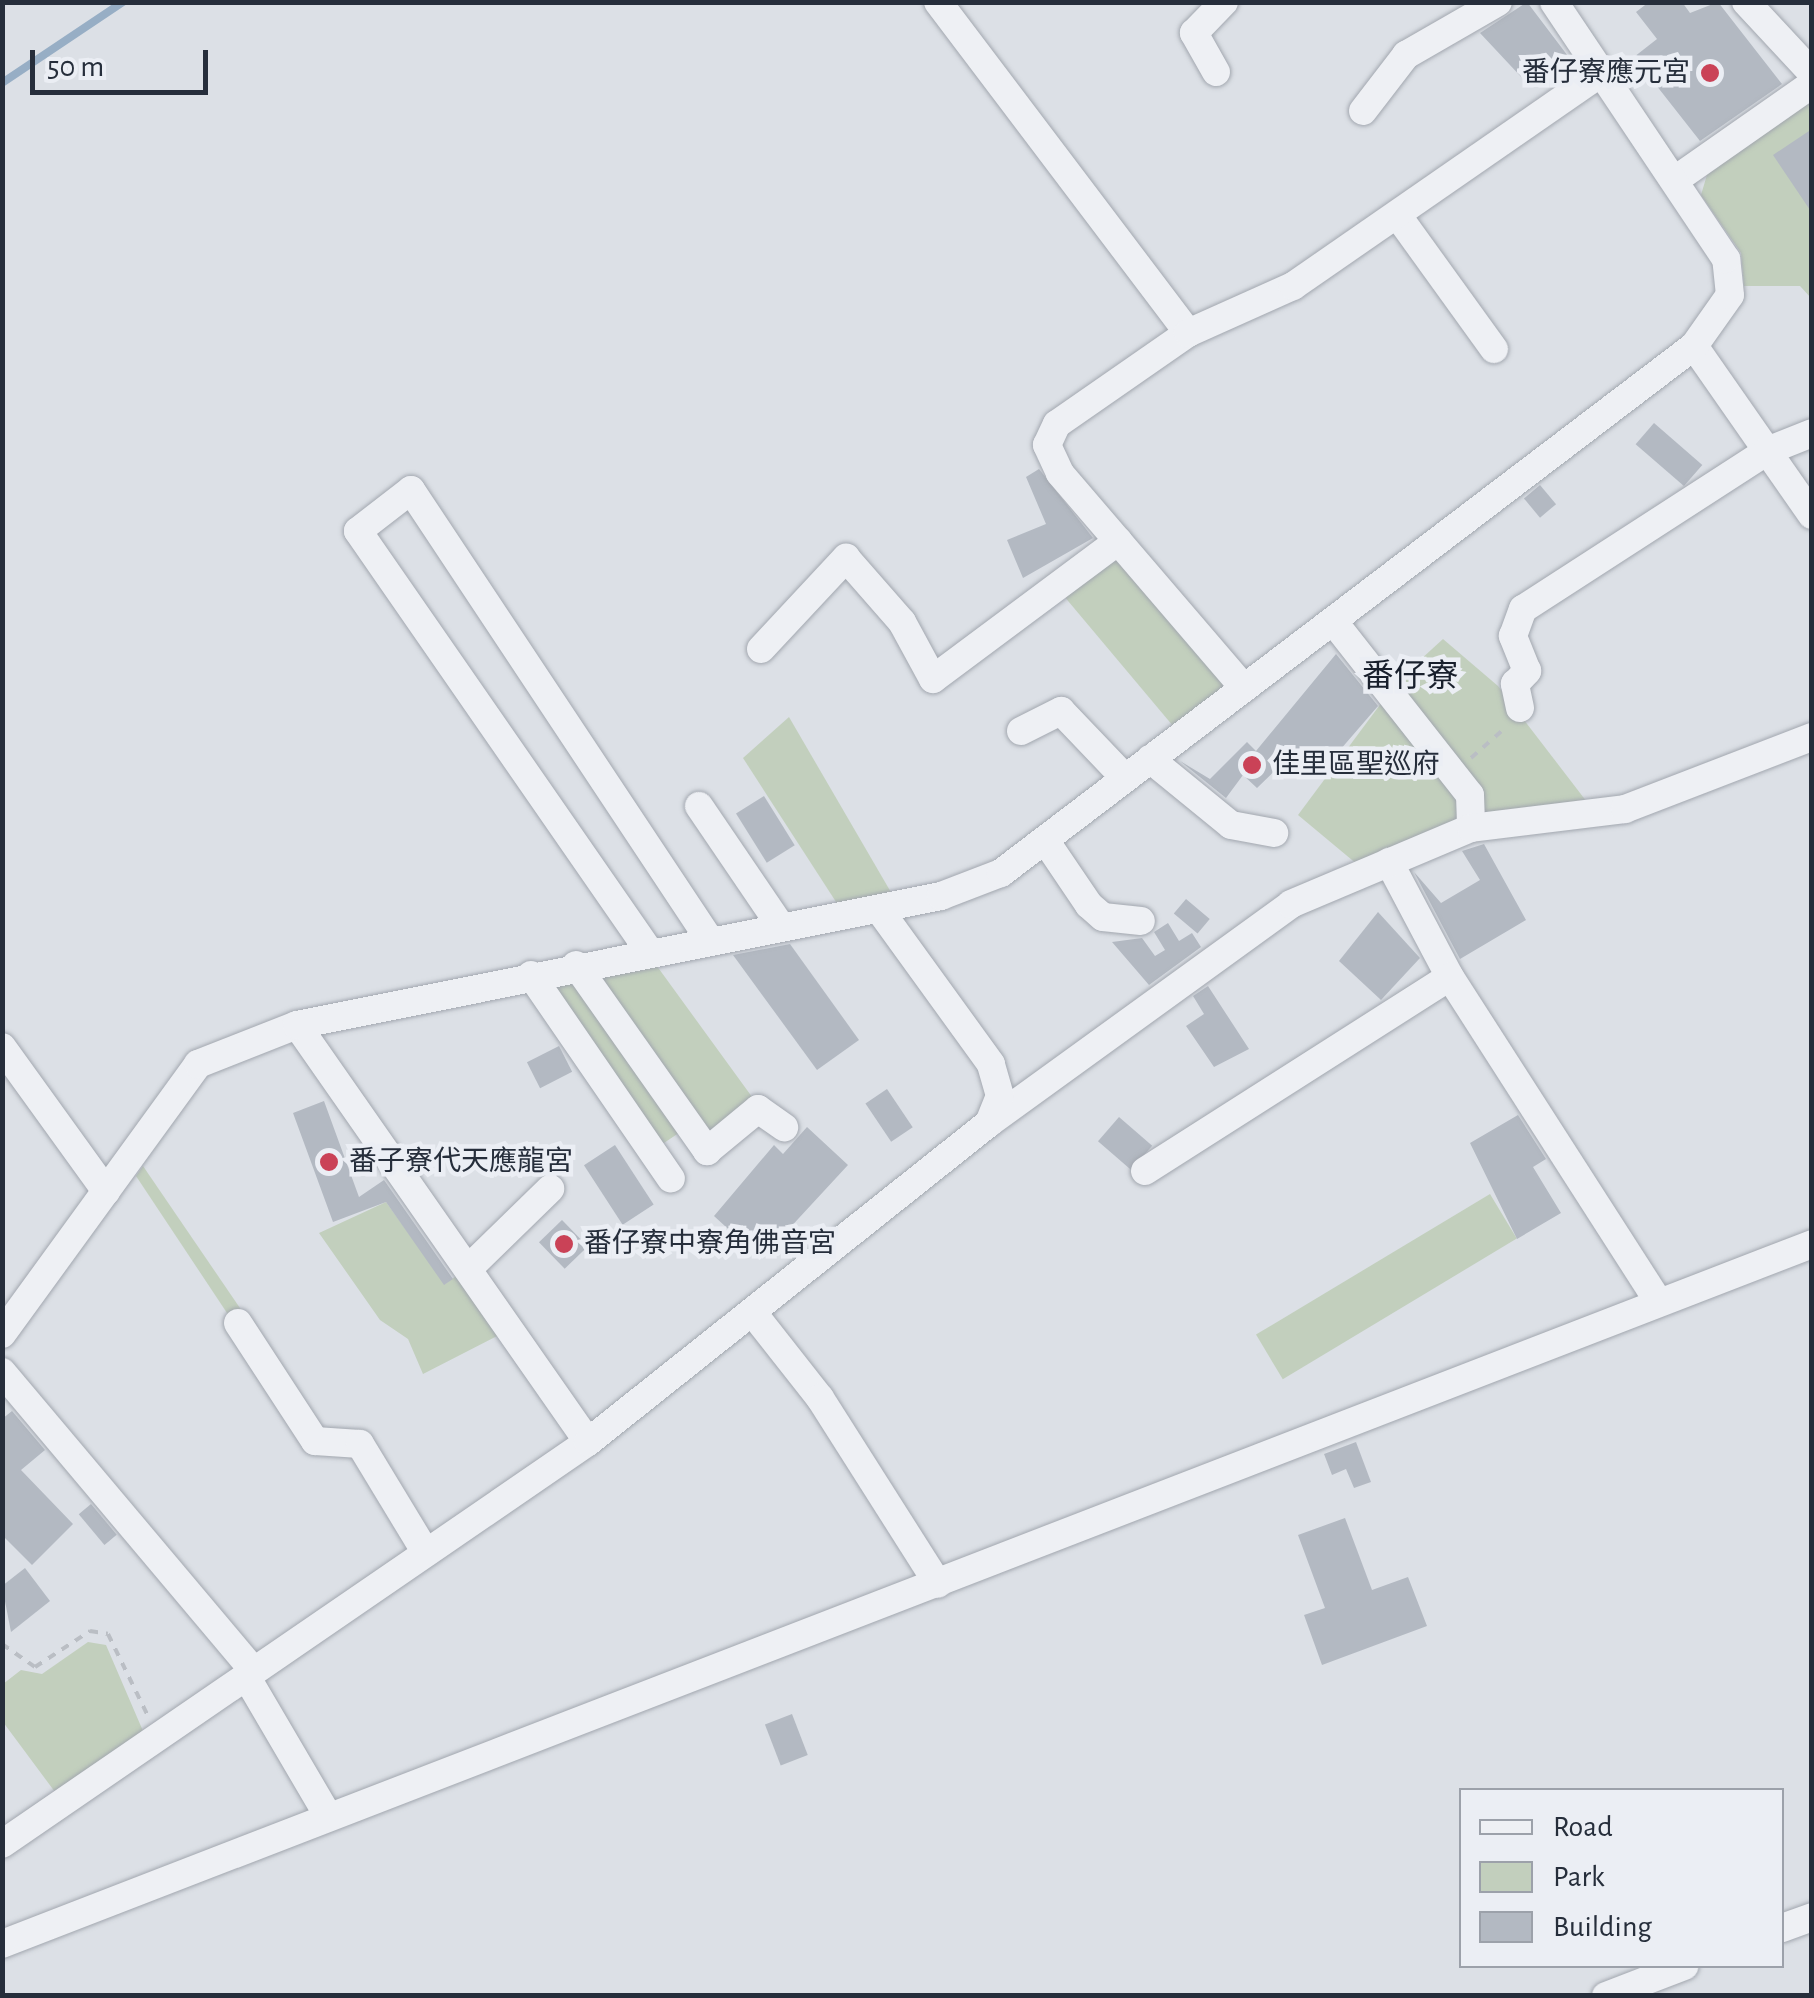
<!DOCTYPE html>
<html>
<head>
<meta charset="utf-8">
<style>
  body { margin:0 }
  #map { position:relative; width:1814px; height:1998px; overflow:hidden; background:#dce0e6; font-family:"Alegreya Sans","Noto Sans TC",sans-serif }
  div>[style] { position:absolute }
  .green>* { inset:0; background:#c2cfbd; transform-origin:0 0 }
  .stream>* { height:8px; margin:-4px; padding:0 4px; transform-origin:4px; border-radius:4px; background:#97aec5 }
  .building>* { inset:0; background:#b3b9c2; transform-origin:0 0 }
  .path>* { height:4px; margin-top:-2px; transform-origin:0; background:repeating-linear-gradient(90deg,#babec4 0 8px,transparent 0 16px) }
  .roads { filter:drop-shadow(0 0 2px #a2a7af) drop-shadow(0 0 2px #a2a7af) }
  .minor>* { height:28px; margin:-14px; padding:0 14px; transform-origin:14px; border-radius:14px; background:#eef0f4 }
  .dots>* { width:28px; height:28px; translate:-50% -50%; box-sizing:border-box; border:5px solid #ebeef4; border-radius:50% }
  span { translate:-50% -50%; white-space:nowrap; text-align:center; line-height:1.15; -webkit-text-stroke:9px #ebeef4; paint-order:stroke }
  .poi-label { font-size:28px; color:#262e3b }
  .right { translate:-100% -50%; text-align:right }
  .left { translate:0 -50%; text-align:left }
  .quarter-label { font-size:32px; color:#181f2c }
  .frame { position:absolute; inset:0; border:5px solid #262e3b; pointer-events:none }
  .legend { position:absolute; left:1459px; top:1788px; width:325px; height:180px; box-sizing:border-box; background:#ebeef4; border:2px solid #9ca1aa; margin:0; padding:12px 18px; list-style:none; font-size:30px; color:#262e3b }
  .legend li { display:flex; align-items:center; gap:20px; height:50px }
  .legend b { width:50px; border:2px solid #9ca1aa }
  .scale { position:absolute; left:30px; top:50px; width:178px; height:45px; box-sizing:border-box; border:5px solid #262e3b; border-top:0; padding-left:12px; font-size:30px; line-height:35px; white-space:nowrap; color:#262e3b; -webkit-text-stroke:8px #ebeef4; paint-order:stroke }
</style>
</head>
<body>
<div id="map">
  <div class="green">
    <div style="clip-path:polygon(1811px 96px,1811px 298px,1800px 286px,1744px 286px,1741px 253px,1701px 195px,1709px 168px)"></div>
    <div style="left:1115px;top:548px;width:178px;height:70px;rotate:50deg"></div>
    <div style="clip-path:polygon(1443px 639px,1498px 686px,1590px 806px,1488px 819px,1397px 681px)"></div>
    <div style="clip-path:polygon(1385px 698px,1463px 796px,1464px 818px,1358px 865px,1298px 815px)"></div>
    <div style="clip-path:polygon(789px 717px,892px 894px,838px 905px,743px 758px)"></div>
    <div style="clip-path:polygon(654px 962px,755px 1101px,715px 1142px,698px 1120px,661px 1145px,551px 983px)"></div>
    <div style="clip-path:polygon(143px 1166px,242px 1311px,231px 1319px,136px 1176px)"></div>
    <div style="left:1490px;top:1194px;width:52px;height:273px;rotate:59deg"></div>
    <div style="clip-path:polygon(386px 1202px,445px 1284px,459px 1274px,501px 1334px,423px 1374px,408px 1339px,380px 1320px,319px 1233px)"></div>
    <div style="clip-path:polygon(88px 1642px,106px 1645px,143px 1731px,55px 1792px,3px 1722px,3px 1684px,21px 1670px,42px 1674px)"></div>
  </div>
  <div class="stream">
    <div style="left:2px;top:83px;width:146px;rotate:-33.8deg"></div>
  </div>
  <div class="building">
    <div style="clip-path:polygon(1527px 2px,1577px 68px,1562px 79px,1548px 58px,1524px 80px,1480px 33px)"></div>
    <div style="clip-path:polygon(1649px 2px,1682px 2px,1690px 13px,1718px 2px,1782px 84px,1700px 141px,1634px 57px,1657px 39px,1636px 12px)"></div>
    <div style="clip-path:polygon(1812px 129px,1812px 213px,1773px 155px)"></div>
    <div style="left:1654px;top:423px;width:64px;height:28px;rotate:41deg"></div>
    <div style="clip-path:polygon(1039px 469px,1093px 538px,1023px 578px,1007px 540px,1046px 524px,1026px 477px)"></div>
    <div style="left:1540px;top:485px;width:25px;height:21px;rotate:50deg"></div>
    <div style="clip-path:polygon(1336px 654px,1378px 706px,1321px 772px,1296px 750px,1257px 788px,1243px 775px,1226px 798px,1180px 761px,1210px 779px,1247px 742px,1256px 751px)"></div>
    <div style="left:764px;top:796px;width:58px;height:33px;rotate:58deg"></div>
    <div style="clip-path:polygon(1484px 844px,1526px 920px,1460px 959px,1414px 872px,1441px 903px,1480px 880px,1462px 851px)"></div>
    <div style="left:1186px;top:899px;width:31px;height:19px;rotate:40deg"></div>
    <div style="clip-path:polygon(1378px 912px,1420px 958px,1381px 1000px,1339px 961px)"></div>
    <div style="clip-path:polygon(1168px 923px,1179px 941px,1192px 933px,1201px 947px,1149px 985px,1112px 942px,1142px 938px,1155px 956px,1165px 950px,1154px 932px)"></div>
    <div style="clip-path:polygon(790px 944px,859px 1040px,817px 1070px,733px 955px)"></div>
    <div style="clip-path:polygon(1208px 986px,1249px 1049px,1214px 1067px,1186px 1026px,1204px 1014px,1193px 996px)"></div>
    <div style="left:559px;top:1046px;width:29px;height:36px;rotate:63deg"></div>
    <div style="left:887px;top:1089px;width:46px;height:26px;rotate:56deg"></div>
    <div style="clip-path:polygon(324px 1101px,359px 1197px,384px 1180px,453px 1279px,444px 1285px,386px 1202px,333px 1222px,293px 1113px)"></div>
    <div style="clip-path:polygon(1518px 1115px,1546px 1159px,1533px 1167px,1561px 1213px,1517px 1239px,1470px 1143px)"></div>
    <div style="left:1119px;top:1117px;width:44px;height:32px;rotate:41deg"></div>
    <div style="clip-path:polygon(807px 1127px,848px 1165px,761px 1259px,714px 1216px,774px 1145px,783px 1154px)"></div>
    <div style="left:615px;top:1145px;width:71px;height:37px;rotate:57deg"></div>
    <div style="left:562px;top:1220px;width:37px;height:32px;rotate:46deg"></div>
    <div style="clip-path:polygon(12px 1411px,45px 1450px,21px 1470px,73px 1524px,32px 1565px,2px 1535px,2px 1419px)"></div>
    <div style="clip-path:polygon(1356px 1442px,1371px 1482px,1354px 1488px,1346px 1469px,1332px 1475px,1324px 1454px)"></div>
    <div style="left:91px;top:1504px;width:40px;height:16px;rotate:50deg"></div>
    <div style="clip-path:polygon(1345px 1518px,1372px 1590px,1408px 1577px,1427px 1626px,1322px 1665px,1304px 1615px,1325px 1608px,1298px 1535px)"></div>
    <div style="clip-path:polygon(25px 1568px,50px 1601px,11px 1632px,2px 1586px)"></div>
    <div style="left:792px;top:1714px;width:44px;height:29px;rotate:69deg"></div>
  </div>
  <div class="path">
    <div style="left:1471px;top:758px;width:45px;rotate:-41.4deg"></div>
    <div style="left:2px;top:1644px;width:40px;rotate:34.9deg"></div>
    <div style="left:35px;top:1667px;width:66px;rotate:-33.2deg"></div>
    <div style="left:90px;top:1631px;width:18px;rotate:9deg"></div>
    <div style="left:108px;top:1634px;width:91px;rotate:64deg"></div>
  </div>
  <div class="roads">
    <div class="minor">
      <div style="left:938px;top:2px;width:415px;rotate:52.9deg"></div>
      <div style="left:1746px;top:2px;width:97px;rotate:47.1deg"></div>
      <div style="left:1216px;top:72px;width:45px;rotate:-119.4deg"></div>
      <div style="left:1194px;top:33px;width:43px;rotate:-45.9deg"></div>
      <div style="left:1363px;top:111px;width:71px;rotate:-52.5deg"></div>
      <div style="left:1406px;top:55px;width:106px;rotate:-29.9deg"></div>
      <div style="left:1675px;top:180px;width:167px;rotate:-35deg"></div>
      <div style="left:1398px;top:216px;width:164px;rotate:54.2deg"></div>
      <div style="left:1694px;top:346px;width:206px;rotate:55.1deg"></div>
      <div style="left:1333px;top:621px;width:221px;rotate:51.8deg"></div>
      <div style="left:1470px;top:795px;width:33px;rotate:88deg"></div>
      <div style="left:761px;top:649px;width:125px;rotate:-47deg"></div>
      <div style="left:846px;top:558px;width:85px;rotate:48.8deg"></div>
      <div style="left:902px;top:622px;width:65px;rotate:61.5deg"></div>
      <div style="left:933px;top:679px;width:231px;rotate:-36.7deg"></div>
      <div style="left:1244px;top:688px;width:283px;rotate:-130.6deg"></div>
      <div style="left:1060px;top:473px;width:31px;rotate:-115deg"></div>
      <div style="left:1047px;top:445px;width:23px;rotate:-65deg"></div>
      <div style="left:1057px;top:424px;width:160px;rotate:-34.8deg"></div>
      <div style="left:1188px;top:333px;width:115px;rotate:-24.1deg"></div>
      <div style="left:1293px;top:286px;width:374px;rotate:-34.7deg"></div>
      <div style="left:1520px;top:708px;width:25px;rotate:-102deg"></div>
      <div style="left:1515px;top:684px;width:18px;rotate:-47deg"></div>
      <div style="left:1527px;top:671px;width:38px;rotate:-112deg"></div>
      <div style="left:1513px;top:636px;width:29px;rotate:-70deg"></div>
      <div style="left:1523px;top:609px;width:291px;rotate:-32.9deg"></div>
      <div style="left:1767px;top:451px;width:48px;rotate:-21.8deg"></div>
      <div style="left:1021px;top:731px;width:45px;rotate:-26.6deg"></div>
      <div style="left:1061px;top:711px;width:93px;rotate:46.3deg"></div>
      <div style="left:1150px;top:759px;width:104px;rotate:39.2deg"></div>
      <div style="left:1231px;top:825px;width:44px;rotate:10.5deg"></div>
      <div style="left:699px;top:806px;width:144px;rotate:55.8deg"></div>
      <div style="left:1045px;top:840px;width:78px;rotate:55.9deg"></div>
      <div style="left:1089px;top:905px;width:18px;rotate:41deg"></div>
      <div style="left:1103px;top:917px;width:38px;rotate:6deg"></div>
      <div style="left:1389px;top:862px;width:130px;rotate:62.1deg"></div>
      <div style="left:1450px;top:977px;width:386px;rotate:57.3deg"></div>
      <div style="left:649px;top:951px;width:511px;rotate:-124.72deg"></div>
      <div style="left:358px;top:531px;width:67px;rotate:-37.7deg"></div>
      <div style="left:411px;top:490px;width:539px;rotate:56.43deg"></div>
      <div style="left:576px;top:965px;width:228px;rotate:54.8deg"></div>
      <div style="left:707px;top:1151px;width:66px;rotate:-39.5deg"></div>
      <div style="left:758px;top:1109px;width:32px;rotate:35deg"></div>
      <div style="left:531px;top:975px;width:247px;rotate:55.5deg"></div>
      <div style="left:297px;top:1025px;width:508px;rotate:55.09deg"></div>
      <div style="left:2px;top:1047px;width:178px;rotate:54.2deg"></div>
      <div style="left:989px;top:1123px;width:373px;rotate:-35.9deg"></div>
      <div style="left:1291px;top:904px;width:195px;rotate:-22.9deg"></div>
      <div style="left:1471px;top:828px;width:155px;rotate:-7deg"></div>
      <div style="left:1625px;top:809px;width:200px;rotate:-21.1deg"></div>
      <div style="left:1145px;top:1171px;width:361px;rotate:-32.5deg"></div>
      <div style="left:468px;top:1269px;width:115px;rotate:-44.3deg"></div>
      <div style="left:753px;top:1313px;width:108px;rotate:51.8deg"></div>
      <div style="left:820px;top:1398px;width:220px;rotate:57.6deg"></div>
      <div style="left:238px;top:1323px;width:141px;rotate:56.9deg"></div>
      <div style="left:315px;top:1441px;width:45px;rotate:3.8deg"></div>
      <div style="left:360px;top:1444px;width:127px;rotate:58.8deg"></div>
      <div style="left:2px;top:1334px;width:334px;rotate:-54deg"></div>
      <div style="left:198px;top:1064px;width:106px;rotate:-21.5deg"></div>
      <div style="left:297px;top:1025px;width:657px;rotate:-11.33deg"></div>
      <div style="left:941px;top:896px;width:64px;rotate:-21deg"></div>
      <div style="left:1001px;top:873px;width:871px;rotate:-37.25deg"></div>
      <div style="left:1694px;top:346px;width:62px;rotate:-54.8deg"></div>
      <div style="left:1730px;top:295px;width:36px;rotate:-96deg"></div>
      <div style="left:1726px;top:259px;width:309px;rotate:-123.8deg"></div>
      <div style="left:2px;top:1372px;width:391px;rotate:49.9deg"></div>
      <div style="left:246px;top:1676px;width:160px;rotate:59.6deg"></div>
      <div style="left:2px;top:1844px;width:711px;rotate:-34.45deg"></div>
      <div style="left:588px;top:1442px;width:512px;rotate:-38.5deg"></div>
      <div style="left:989px;top:1123px;width:29px;rotate:-68deg"></div>
      <div style="left:1000px;top:1096px;width:33px;rotate:-106deg"></div>
      <div style="left:991px;top:1064px;width:191px;rotate:-125.9deg"></div>
      <div style="left:1782px;top:1928px;width:32px;rotate:-20deg"></div>
      <div style="left:2px;top:1944px;width:1941px;rotate:-21.14deg"></div>
      <div style="left:1606px;top:1996px;width:84px;rotate:-21deg"></div>
    </div>
  </div>
  <div class="dots">
    <div style="left:1710px;top:73px;background:#ca4257"></div>
    <div style="left:1252px;top:765px;background:#ca4257"></div>
    <div style="left:329px;top:1162px;background:#ca4257"></div>
    <div style="left:564px;top:1244px;background:#ca4257"></div>
  </div>
  <div class="poi-label">
    <span class="right" style="left:1690px;top:73px">番仔寮應元宮</span>
    <span class="left" style="left:1272px;top:765px">佳里區聖巡府</span>
    <span class="left" style="left:349px;top:1162px">番子寮代天應龍宮</span>
    <span class="left" style="left:584px;top:1244px">番仔寮中寮角佛音宮</span>
  </div>
  <div class="quarter-label">
    <span style="left:1410px;top:676px">番仔寮</span>
  </div>
  <div class="frame"></div>
  <ul class="legend">
  <li><b style="height:12px;background:#eef0f4"></b>Road</li>
  <li><b style="height:28px;background:#c2cfbd"></b>Park</li>
  <li><b style="height:28px;background:#b3b9c2"></b>Building</li>
  </ul>
  <div class="scale">50 m</div>
</div>
</body>
</html>
